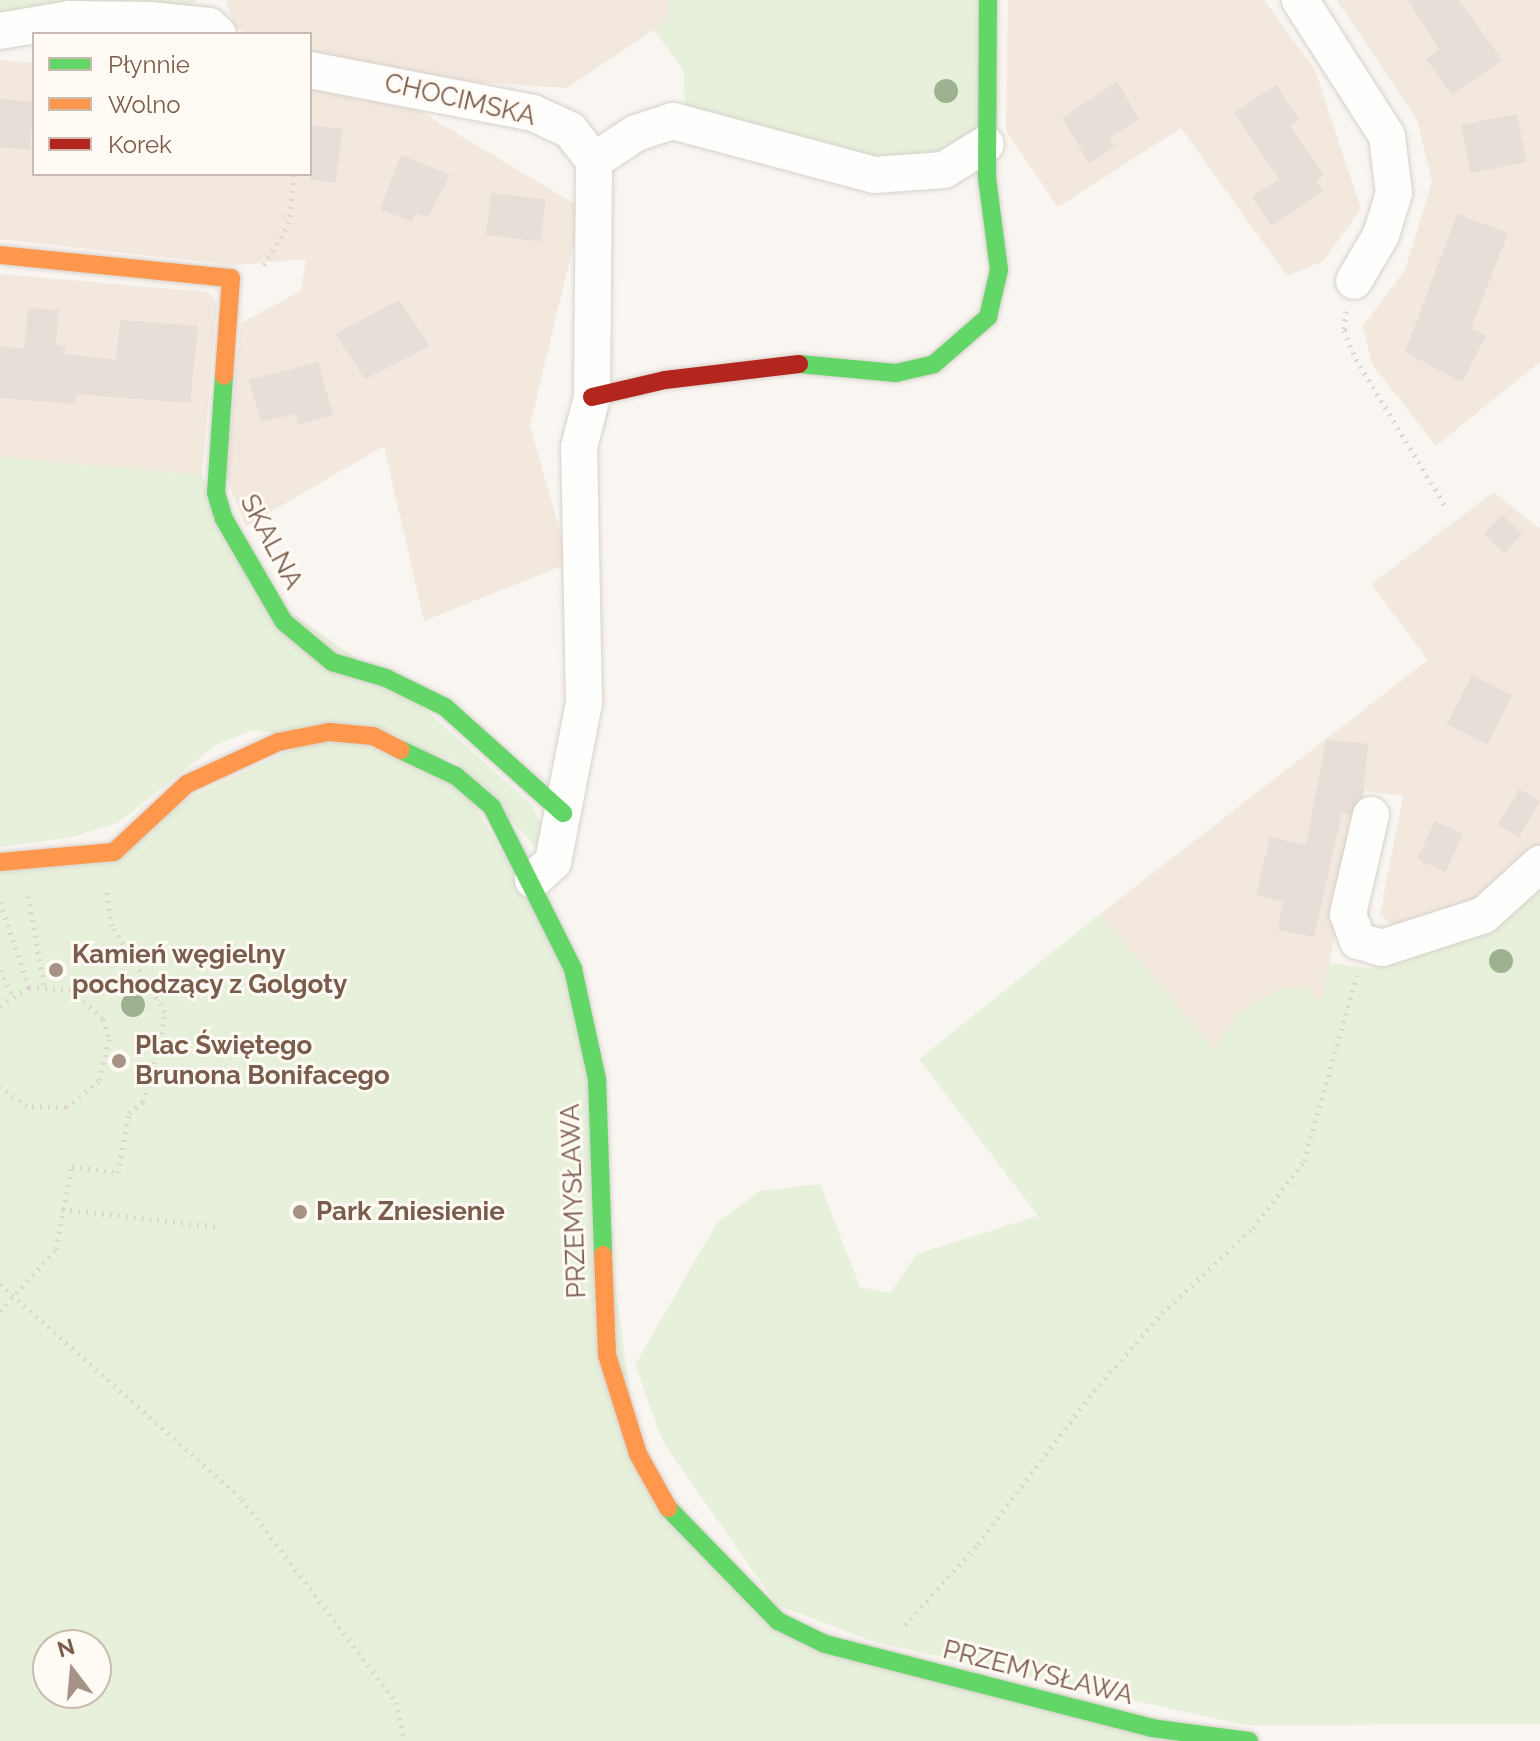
<!DOCTYPE html>
<html>
<head>
<meta charset="utf-8">
<style>
  body { margin:0 }
  #map { position:relative; width:1540px; height:1741px; overflow:hidden; background:#f9f5f0; font-family:Raleway,sans-serif }
  div>[style] { position:absolute }
  .residential>* { inset:0; background:#f2e8de }
  .green>* { inset:0; background:#e7f0db }
  .building>* { inset:0; background:#e6ded7; transform-origin:0 0 }
  .path>* { height:5px; margin-top:-2.5px; transform-origin:0; background:repeating-linear-gradient(90deg,#dcd5d0 0 2px,transparent 0 8px) }
  .roads { filter:drop-shadow(0 0 2px #d7d1cb) drop-shadow(0 0 2px #d7d1cb) }
  .street>* { height:36px; margin:-18px; padding:0 18px; transform-origin:18px; border-radius:18px; background:#fefefd }
  .fast>* { height:18px; margin:-9px; padding:0 9px; transform-origin:9px; border-radius:9px; background:#63d668 }
  .slow>* { height:18px; margin:-9px; padding:0 9px; transform-origin:9px; border-radius:9px; background:#ff974d }
  .jam>* { height:18px; margin:-9px; padding:0 9px; transform-origin:9px; border-radius:9px; background:#b3261e }
  .trees>* { width:24px; height:24px; margin:-12px; border-radius:50%; background:#9eb190 }
  .dots>* { width:22px; height:22px; translate:-50% -50%; box-sizing:border-box; border:4px solid #fffaf3; border-radius:50% }
  span { translate:-50% -50%; white-space:nowrap; text-align:center; line-height:1.15; -webkit-text-stroke:6px #fffaf3; paint-order:stroke }
  .street-label { font-size:26px; color:#7a5c4d }
  .poi-label { font-size:26px; color:#7a5c4d; font-weight:700 }
  .left { translate:0 -50%; text-align:left }
  .legend { position:absolute; left:32px; top:32px; width:280px; height:144px; box-sizing:border-box; background:#fffaf3; border:2px solid #cabbb1; margin:0; padding:10px 14px; list-style:none; font-size:24px; color:#7a5c4d }
  .legend li { display:flex; align-items:center; gap:16px; height:40px }
  .legend b { width:40px; border:2px solid #cabbb1 }
  .north { position:absolute; left:32px; top:1629px; width:80px; height:80px; box-sizing:border-box; background:#fffaf3; border:2px solid #cabbb1; border-radius:50%; rotate:344deg; font-size:22px; font-weight:700; line-height:32px; text-align:center; color:#7a5c4d }
  .north::after { content:''; display:block; margin:auto; width:28px; height:36px; background:#a69286; clip-path:polygon(50% 0,100% 100%,50% 72%,0 100%) }
</style>
</head>
<body>
<div id="map">
  <div class="residential">
    <div style="clip-path:polygon(226px 0,668px 0,667px 21px,567px 88px,445px 80px,310px 57px,310px 34px,248px 34px,234px 26px)"></div>
    <div style="clip-path:polygon(1008px 0,1264px 0,1315px 70px,1361px 209px,1323px 261px,1287px 276px,1181px 128px,1058px 207px,1006px 131px)"></div>
    <div style="clip-path:polygon(1337px 0,1540px 0,1540px 362px,1436px 446px,1372px 364px,1363px 326px,1405px 270px,1432px 182px,1417px 120px)"></div>
    <div style="clip-path:polygon(0 60px,34px 63px,34px 174px,310px 174px,310px 89px,418px 110px,582px 208px,530px 426px,569px 563px,424px 621px,384px 446px,246px 526px,226px 477px,241px 323px,301px 291px,306px 259px,234px 265px,0 239px)"></div>
    <div style="clip-path:polygon(0 274px,208px 292px,217px 302px,202px 475px,0 457px)"></div>
    <div style="clip-path:polygon(1494px 492px,1540px 529px,1540px 847px,1470px 911px,1398px 930px,1380px 915px,1403px 796px,1365px 791px,1321px 1004px,1241px 1011px,1214px 1050px,1100px 914px,1428px 660px,1371px 584px)"></div>
  </div>
  <div class="green">
    <div style="clip-path:polygon(0 0,197px 0,191px 9px,0 21px)"></div>
    <div style="clip-path:polygon(668px 0,982px 0,979px 134px,957px 155px,872px 165px,685px 113px,684px 71px,654px 30px,667px 21px)"></div>
    <div style="clip-path:polygon(0 457px,202px 475px,254px 586px,412px 698px,531px 804px,545px 831px,537px 848px,452px 758px,253px 730px,216px 745px,118px 823px,73px 837px,0 847px)"></div>
    <div style="clip-path:polygon(evenodd,329px 732px,456px 776px,573px 969px,638px 1454px,778px 1621px,1249px 1741px,0 1741px,0 862px,114px 852px,155px 814px,329px 732px,48px 1645px,96px 1645px,96px 1693px,48px 1693px,48px 1645px)"></div>
    <div style="clip-path:polygon(1540px 882px,1540px 1724px,1244px 1725px,875px 1642px,777px 1605px,663px 1442px,635px 1365px,717px 1223px,760px 1191px,820px 1184px,860px 1287px,890px 1293px,917px 1254px,1038px 1216px,919px 1059px,1100px 914px,1214px 1049px,1241px 1011px,1280px 988px,1308px 989px,1321px 1003px,1329px 963px,1368px 968px,1460px 939px)"></div>
  </div>
  <div class="building">
    <div style="clip-path:polygon(1408px 0,1459px 0,1502px 60px,1452px 95px,1426px 59px,1439px 49px)"></div>
    <div style="clip-path:polygon(1117px 82px,1139px 119px,1109px 138px,1114px 147px,1089px 163px,1062px 118px)"></div>
    <div style="clip-path:polygon(1276px 85px,1299px 120px,1290px 126px,1324px 175px,1316px 181px,1323px 191px,1272px 226px,1252px 197px,1279px 179px,1234px 113px)"></div>
    <div style="left:0;top:99px;width:34px;height:48px;rotate:5deg"></div>
    <div style="left:1517px;top:114px;width:49px;height:57px;rotate:79deg"></div>
    <div style="clip-path:polygon(310px 125px,343px 129px,335px 183px,310px 179px)"></div>
    <div style="clip-path:polygon(401px 155px,450px 175px,428px 217px,416px 213px,412px 222px,380px 209px)"></div>
    <div style="left:491px;top:193px;width:55px;height:42px;rotate:7deg"></div>
    <div style="clip-path:polygon(1457px 214px,1508px 233px,1471px 328px,1486px 336px,1462px 382px,1405px 352px)"></div>
    <div style="clip-path:polygon(399px 300px,430px 346px,365px 379px,335px 334px)"></div>
    <div style="clip-path:polygon(28px 308px,59px 310px,56px 344px,66px 346px,65px 354px,116px 360px,120px 320px,198px 326px,190px 403px,76px 394px,75px 404px,0 398px,0 346px,24px 349px)"></div>
    <div style="clip-path:polygon(318px 362px,333px 415px,298px 425px,295px 414px,261px 422px,249px 380px)"></div>
    <div style="left:1502px;top:515px;width:28px;height:26px;rotate:44deg"></div>
    <div style="left:1472px;top:675px;width:45px;height:55px;rotate:27deg"></div>
    <div style="clip-path:polygon(1326px 740px,1368px 744px,1363px 796px,1350px 815px,1342px 813px,1314px 937px,1278px 930px,1283px 902px,1256px 895px,1270px 837px,1306px 845px)"></div>
    <div style="left:1519px;top:789px;width:24px;height:42px;rotate:30deg"></div>
    <div style="left:1435px;top:821px;width:31px;height:42px;rotate:25deg"></div>
  </div>
  <div class="path">
    <div style="left:264px;top:265px;width:48px;rotate:-58.6deg"></div>
    <div style="left:289px;top:224px;width:50px;rotate:-84.3deg"></div>
    <div style="left:1346px;top:311px;width:19px;rotate:96deg"></div>
    <div style="left:1344px;top:330px;width:31px;rotate:68deg"></div>
    <div style="left:1356px;top:359px;width:173px;rotate:58.7deg"></div>
    <div style="left:28px;top:896px;width:90px;rotate:79.8deg"></div>
    <div style="left:0;top:902px;width:90px;rotate:71.2deg"></div>
    <div style="left:0;top:970px;width:28px;rotate:64deg"></div>
    <div style="left:0;top:1006px;width:35px;rotate:-33deg"></div>
    <div style="left:29px;top:987px;width:43px;rotate:4deg"></div>
    <div style="left:72px;top:990px;width:42px;rotate:43.1deg"></div>
    <div style="left:103px;top:1019px;width:21px;rotate:73deg"></div>
    <div style="left:109px;top:1039px;width:43px;rotate:103.4deg"></div>
    <div style="left:99px;top:1081px;width:42px;rotate:141.8deg"></div>
    <div style="left:66px;top:1107px;width:39px;rotate:-179deg"></div>
    <div style="left:27px;top:1106px;width:33px;rotate:-145deg"></div>
    <div style="left:62px;top:1209px;width:160px;rotate:6.5deg"></div>
    <div style="left:0;top:1284px;width:324px;rotate:41.6deg"></div>
    <div style="left:242px;top:1499px;width:255px;rotate:52.8deg"></div>
    <div style="left:396px;top:1702px;width:40px;rotate:78deg"></div>
    <div style="left:0;top:1311px;width:84px;rotate:-47.9deg"></div>
    <div style="left:56px;top:1249px;width:85px;rotate:-79.1deg"></div>
    <div style="left:72px;top:1166px;width:47px;rotate:8.7deg"></div>
    <div style="left:118px;top:1173px;width:61px;rotate:-79.6deg"></div>
    <div style="left:129px;top:1113px;width:18px;rotate:-38deg"></div>
    <div style="left:143px;top:1102px;width:71px;rotate:-74.4deg"></div>
    <div style="left:162px;top:1034px;width:22px;rotate:-82deg"></div>
    <div style="left:165px;top:1012px;width:101px;rotate:-121.6deg"></div>
    <div style="left:112px;top:926px;width:38px;rotate:-99deg"></div>
    <div style="left:905px;top:1625px;width:109px;rotate:-48deg"></div>
    <div style="left:978px;top:1544px;width:184px;rotate:-52.9deg"></div>
    <div style="left:1089px;top:1397px;width:111px;rotate:-49deg"></div>
    <div style="left:1162px;top:1313px;width:125px;rotate:-43deg"></div>
    <div style="left:1253px;top:1228px;width:84px;rotate:-52.7deg"></div>
    <div style="left:1304px;top:1161px;width:193px;rotate:-74.1deg"></div>
  </div>
  <div class="roads">
    <div class="street">
      <div style="left:1300px;top:0;width:161px;rotate:57.4deg"></div>
      <div style="left:1387px;top:136px;width:57px;rotate:83deg"></div>
      <div style="left:1394px;top:193px;width:44px;rotate:107.2deg"></div>
      <div style="left:1381px;top:235px;width:53px;rotate:120.4deg"></div>
      <div style="left:0;top:31px;width:71px;rotate:-9.7deg"></div>
      <div style="left:70px;top:19px;width:80px;rotate:0.7deg"></div>
      <div style="left:150px;top:20px;width:59px;rotate:5.8deg"></div>
      <div style="left:209px;top:26px;width:12px;rotate:42deg"></div>
      <div style="left:310px;top:70px;width:227px;rotate:10.9deg"></div>
      <div style="left:533px;top:113px;width:41px;rotate:24.7deg"></div>
      <div style="left:570px;top:130px;width:39px;rotate:52deg"></div>
      <div style="left:594px;top:161px;width:50px;rotate:-33.7deg"></div>
      <div style="left:636px;top:133px;width:39px;rotate:-18deg"></div>
      <div style="left:673px;top:121px;width:208px;rotate:15deg"></div>
      <div style="left:874px;top:175px;width:70px;rotate:-4.1deg"></div>
      <div style="left:944px;top:170px;width:49px;rotate:-31.8deg"></div>
      <div style="left:1371px;top:815px;width:102px;rotate:103.1deg"></div>
      <div style="left:1348px;top:914px;width:29px;rotate:70deg"></div>
      <div style="left:1358px;top:941px;width:25px;rotate:16deg"></div>
      <div style="left:1382px;top:948px;width:107px;rotate:-17.9deg"></div>
      <div style="left:1484px;top:915px;width:76px;rotate:-42.3deg"></div>
      <div style="left:533px;top:880px;width:27px;rotate:-42deg"></div>
      <div style="left:553px;top:862px;width:162px;rotate:-79deg"></div>
      <div style="left:584px;top:703px;width:256px;rotate:-91.1deg"></div>
      <div style="left:579px;top:447px;width:52px;rotate:-75.4deg"></div>
      <div style="left:592px;top:397px;width:236px;rotate:-89.5deg"></div>
    </div>
    <div class="fast">
      <div style="left:799px;top:364px;width:97px;rotate:5.3deg"></div>
      <div style="left:896px;top:373px;width:39px;rotate:-13deg"></div>
      <div style="left:934px;top:364px;width:72px;rotate:-41deg"></div>
      <div style="left:988px;top:317px;width:48px;rotate:-76.8deg"></div>
      <div style="left:999px;top:270px;width:93px;rotate:-97.4deg"></div>
      <div style="left:987px;top:178px;width:178px;rotate:-89.7deg"></div>
      <div style="left:224px;top:376px;width:117px;rotate:93.9deg"></div>
      <div style="left:216px;top:493px;width:27px;rotate:73deg"></div>
      <div style="left:224px;top:519px;width:119px;rotate:59.8deg"></div>
      <div style="left:284px;top:622px;width:62px;rotate:39.8deg"></div>
      <div style="left:332px;top:662px;width:56px;rotate:16.5deg"></div>
      <div style="left:386px;top:678px;width:66px;rotate:26.2deg"></div>
      <div style="left:445px;top:707px;width:159px;rotate:41.9deg"></div>
      <div style="left:401px;top:750px;width:61px;rotate:25.3deg"></div>
      <div style="left:456px;top:776px;width:48px;rotate:40.7deg"></div>
      <div style="left:492px;top:807px;width:181px;rotate:63.4deg"></div>
      <div style="left:573px;top:969px;width:113px;rotate:77.7deg"></div>
      <div style="left:597px;top:1079px;width:176px;rotate:88deg"></div>
      <div style="left:668px;top:1508px;width:158px;rotate:45.8deg"></div>
      <div style="left:778px;top:1621px;width:52px;rotate:26.1deg"></div>
      <div style="left:825px;top:1644px;width:338px;rotate:14.4deg"></div>
      <div style="left:1152px;top:1728px;width:98px;rotate:7.6deg"></div>
    </div>
    <div class="slow">
      <div style="left:0;top:255px;width:232px;rotate:5.7deg"></div>
      <div style="left:231px;top:278px;width:98px;rotate:94.1deg"></div>
      <div style="left:0;top:862px;width:114px;rotate:-5deg"></div>
      <div style="left:114px;top:852px;width:100px;rotate:-43deg"></div>
      <div style="left:187px;top:784px;width:100px;rotate:-24.8deg"></div>
      <div style="left:278px;top:742px;width:52px;rotate:-11.1deg"></div>
      <div style="left:329px;top:732px;width:44px;rotate:5.2deg"></div>
      <div style="left:373px;top:736px;width:31px;rotate:27deg"></div>
      <div style="left:603px;top:1255px;width:100px;rotate:87.7deg"></div>
      <div style="left:607px;top:1355px;width:104px;rotate:72.6deg"></div>
      <div style="left:638px;top:1454px;width:62px;rotate:60.9deg"></div>
    </div>
    <div class="jam">
      <div style="left:592px;top:397px;width:75px;rotate:-13.1deg"></div>
      <div style="left:665px;top:380px;width:135px;rotate:-6.8deg"></div>
    </div>
  </div>
  <div class="trees">
    <div style="left:946px;top:91px"></div>
    <div style="left:1501px;top:961px"></div>
    <div style="left:133px;top:1005px"></div>
  </div>
  <div class="dots">
    <div style="left:56px;top:970px;background:#a69286"></div>
    <div style="left:119px;top:1061px;background:#a69286"></div>
    <div style="left:300px;top:1212px;background:#a69286"></div>
  </div>
  <div class="street-label">
    <span style="left:460px;top:100px;rotate:13deg">CHOCIMSKA</span>
    <span style="left:271px;top:542px;rotate:62deg">SKALNA</span>
    <span style="left:574px;top:1201px;rotate:-92deg">PRZEMYSŁAWA</span>
    <span style="left:1038px;top:1673px;rotate:14deg">PRZEMYSŁAWA</span>
  </div>
  <div class="poi-label">
    <span class="left" style="left:72px;top:970px">Kamień węgielny<br>pochodzący z Golgoty</span>
    <span class="left" style="left:135px;top:1061px">Plac Świętego<br>Brunona Bonifacego</span>
    <span class="left" style="left:316px;top:1212px">Park Zniesienie</span>
  </div>
  <ul class="legend">
  <li><b style="height:10px;background:#63d668"></b>Płynnie</li>
  <li><b style="height:10px;background:#ff974d"></b>Wolno</li>
  <li><b style="height:10px;background:#b3261e"></b>Korek</li>
  </ul>
  <div class="north">N</div>
</div>
</body>
</html>
